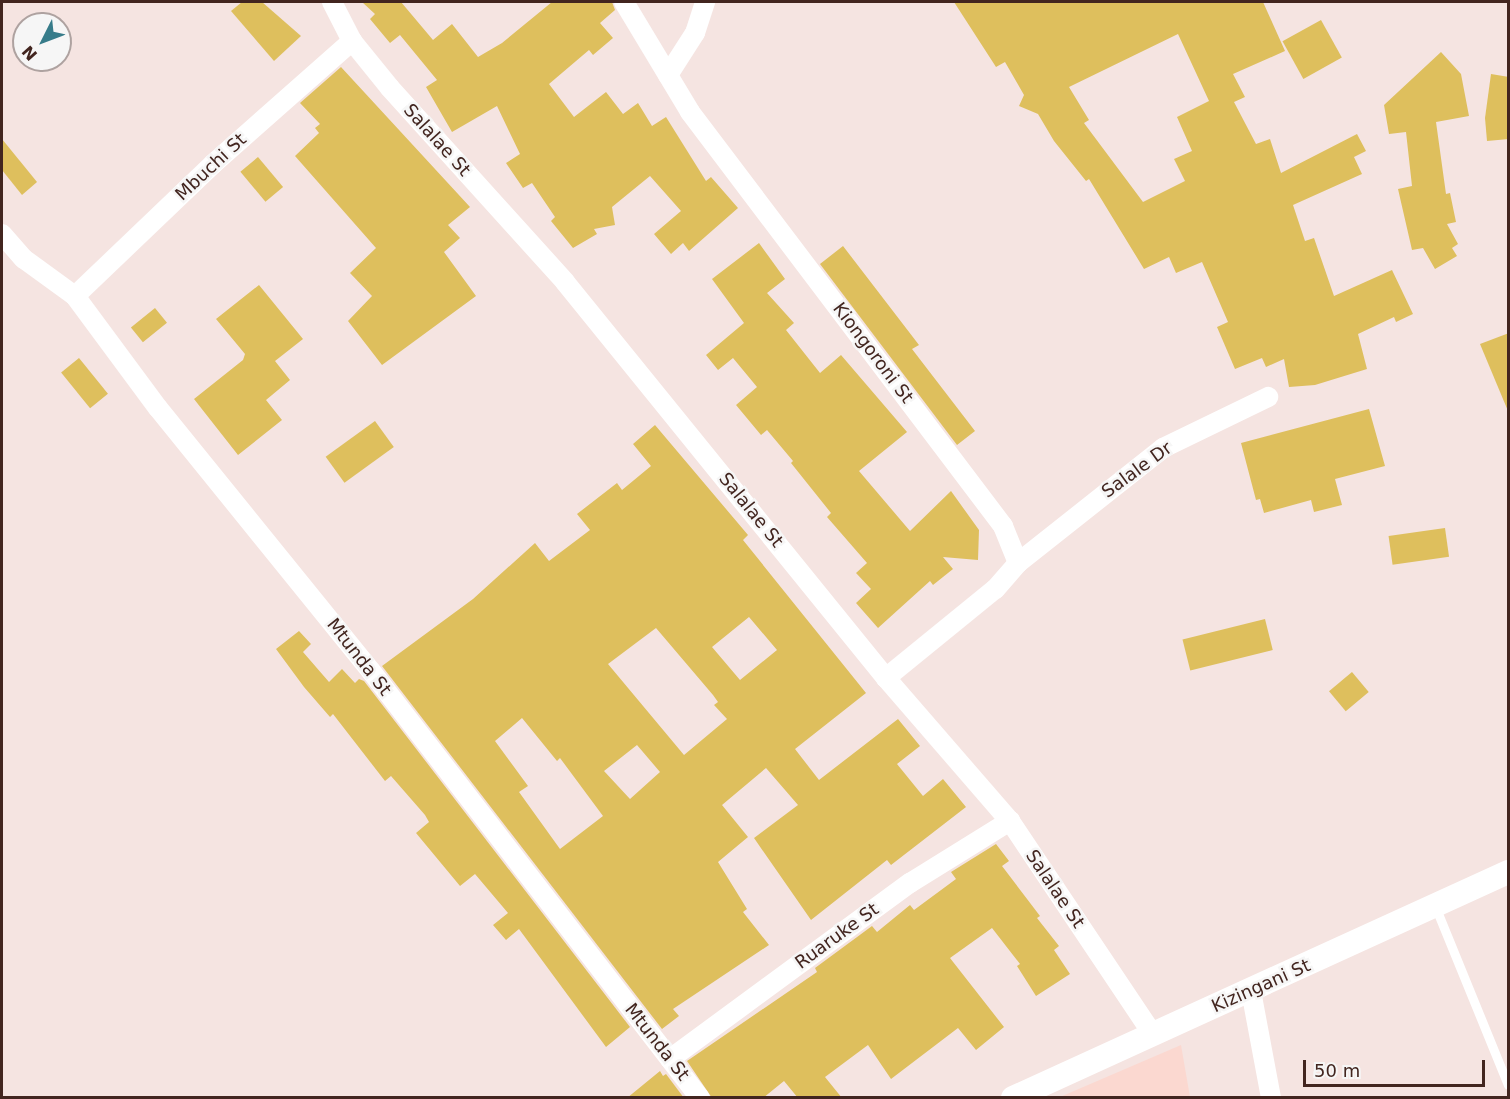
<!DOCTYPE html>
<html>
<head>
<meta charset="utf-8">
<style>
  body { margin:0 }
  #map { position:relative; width:1510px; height:1099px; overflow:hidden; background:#f5e4e1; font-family:"DejaVu Sans",sans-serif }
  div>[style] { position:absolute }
  .built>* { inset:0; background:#fbd8d0 }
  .building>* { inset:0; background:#debf5d; transform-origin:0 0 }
  .service>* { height:9px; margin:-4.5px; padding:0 4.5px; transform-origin:4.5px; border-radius:4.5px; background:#fff }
  .minor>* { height:20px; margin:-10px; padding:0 10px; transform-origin:10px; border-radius:10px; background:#fff }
  .tertiary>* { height:24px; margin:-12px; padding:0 12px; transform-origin:12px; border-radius:12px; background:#fff }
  span { translate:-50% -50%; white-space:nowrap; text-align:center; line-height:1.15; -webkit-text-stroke:5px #f6f6f6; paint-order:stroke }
  .street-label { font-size:18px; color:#42251f }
  .frame { position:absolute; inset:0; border:3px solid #42251f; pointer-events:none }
  .north { position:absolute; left:12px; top:12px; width:60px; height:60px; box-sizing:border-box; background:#f6f6f6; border:2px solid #aea2a0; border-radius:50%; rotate:228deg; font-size:16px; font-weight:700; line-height:24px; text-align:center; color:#42251f }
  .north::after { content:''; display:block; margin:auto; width:21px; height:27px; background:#377c8a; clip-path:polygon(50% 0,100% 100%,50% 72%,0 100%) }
  .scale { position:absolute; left:1303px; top:1060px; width:182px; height:27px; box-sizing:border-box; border:3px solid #42251f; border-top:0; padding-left:8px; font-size:18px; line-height:21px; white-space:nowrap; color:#42251f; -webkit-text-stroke:4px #f6f6f6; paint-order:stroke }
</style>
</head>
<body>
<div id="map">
  <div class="built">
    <div style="clip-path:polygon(1181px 1045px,1190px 1097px,1060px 1097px)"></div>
  </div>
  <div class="building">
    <div style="clip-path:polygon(242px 2px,262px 2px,301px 36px,274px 61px,231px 11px)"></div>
    <div style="clip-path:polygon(362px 2px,401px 2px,433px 40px,452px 24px,478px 57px,502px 43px,552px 2px,612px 2px,615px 10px,600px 23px,613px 38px,593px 55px,589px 50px,549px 84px,574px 117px,606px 92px,623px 114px,638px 103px,652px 126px,666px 117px,706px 181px,711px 177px,738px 208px,689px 251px,683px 243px,671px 254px,654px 234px,681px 211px,650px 176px,612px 207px,615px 225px,594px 229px,597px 234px,573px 248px,551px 221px,555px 217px,532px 183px,523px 188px,506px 163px,520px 154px,497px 106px,452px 132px,426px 87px,437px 80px,400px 35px,390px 43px,370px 19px,375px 14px)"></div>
    <div style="clip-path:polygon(evenodd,954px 2px,1263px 2px,1285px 51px,1233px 74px,1245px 97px,1234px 102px,1256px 144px,1270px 139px,1281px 173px,1357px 134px,1366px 151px,1354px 157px,1362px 174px,1293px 205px,1305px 241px,1314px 238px,1334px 296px,1392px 270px,1413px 314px,1396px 322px,1394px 317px,1358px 334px,1367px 369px,1315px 385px,1289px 387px,1284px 359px,1266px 367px,1262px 358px,1235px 369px,1217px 327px,1228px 322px,1202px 262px,1176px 273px,1169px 257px,1144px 269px,1089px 179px,1086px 181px,1054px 141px,1038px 114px,1019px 106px,1024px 95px,1005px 62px,996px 67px,954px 2px,1178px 34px,1209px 101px,1177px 117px,1192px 151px,1174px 159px,1185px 181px,1143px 202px,1084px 123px,1089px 120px,1069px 87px,1178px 34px)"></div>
    <div style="left:1321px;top:20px;width:43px;height:44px;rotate:61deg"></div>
    <div style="clip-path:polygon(1441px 52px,1461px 74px,1469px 116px,1436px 122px,1446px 194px,1450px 193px,1456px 222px,1447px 224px,1458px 244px,1452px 248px,1457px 256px,1435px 269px,1423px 248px,1412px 250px,1398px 189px,1412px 186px,1406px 132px,1389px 134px,1384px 105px)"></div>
    <div style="clip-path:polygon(341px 67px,470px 207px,448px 225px,460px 238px,444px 252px,476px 296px,382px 365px,348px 321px,372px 296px,350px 273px,376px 248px,295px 156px,319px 133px,315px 128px,320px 124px,300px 103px)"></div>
    <div style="clip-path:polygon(1491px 74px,1509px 77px,1509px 139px,1487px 141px,1485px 118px)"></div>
    <div style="clip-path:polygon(2px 139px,37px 182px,22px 195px,2px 170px)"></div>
    <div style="left:258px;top:157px;width:39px;height:23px;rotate:50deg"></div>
    <div style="clip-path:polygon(759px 243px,785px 279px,767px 293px,794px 323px,786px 330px,820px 373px,841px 355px,907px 432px,859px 471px,910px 531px,951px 491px,979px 530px,978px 560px,943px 557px,953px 569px,933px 585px,930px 581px,878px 628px,856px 603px,871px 589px,856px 573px,867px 563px,827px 517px,831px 513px,791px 463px,793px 461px,767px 430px,761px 435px,736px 405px,757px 387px,733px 358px,718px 370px,706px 355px,744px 323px,712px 279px)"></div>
    <div style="clip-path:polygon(843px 246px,919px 345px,912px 349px,975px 431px,957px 445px,820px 264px)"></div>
    <div style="clip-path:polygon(259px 285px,303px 339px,275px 361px,290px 380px,266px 400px,282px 420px,238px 455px,194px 399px,243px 360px,245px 354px,216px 319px)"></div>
    <div style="left:155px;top:308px;width:19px;height:31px;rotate:51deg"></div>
    <div style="clip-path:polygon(1509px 333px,1509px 411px,1508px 411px,1480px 344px)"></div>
    <div style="left:79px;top:358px;width:46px;height:23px;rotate:51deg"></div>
    <div style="clip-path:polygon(1369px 409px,1385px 466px,1335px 479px,1342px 505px,1314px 512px,1311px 500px,1264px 513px,1260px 499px,1256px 500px,1241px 443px)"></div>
    <div style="left:375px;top:421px;width:32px;height:61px;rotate:54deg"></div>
    <div style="clip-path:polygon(evenodd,655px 425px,748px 535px,743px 540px,866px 693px,795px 749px,819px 780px,898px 719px,920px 746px,897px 764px,923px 796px,943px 779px,966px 807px,891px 865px,887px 860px,811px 920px,754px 838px,798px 805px,766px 768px,722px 805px,748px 837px,718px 862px,747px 909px,743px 912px,769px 945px,673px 1009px,679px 1016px,662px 1029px,382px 666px,473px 599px,535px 543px,549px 561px,590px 530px,577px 514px,617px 483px,622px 490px,651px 466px,633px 444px,655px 425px,749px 617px,777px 650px,740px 680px,712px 647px,749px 617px,655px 425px,656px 628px,713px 695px,718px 702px,714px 705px,727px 719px,684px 755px,608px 664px,656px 628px,655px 425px,522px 718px,557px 761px,560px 758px,603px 816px,560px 849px,519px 792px,528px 786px,495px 741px,522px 718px,655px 425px,637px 745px,660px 772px,630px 799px,604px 771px,637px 745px)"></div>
    <div style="left:1445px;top:528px;width:29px;height:57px;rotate:82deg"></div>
    <div style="left:1265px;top:619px;width:32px;height:85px;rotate:76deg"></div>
    <div style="clip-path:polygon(299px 631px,311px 644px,303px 652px,329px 682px,342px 669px,355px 683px,359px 679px,364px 681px,630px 1027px,606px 1047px,519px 929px,506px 940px,493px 925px,508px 913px,475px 874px,460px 886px,416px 833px,429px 822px,425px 815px,391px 776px,385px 781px,333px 714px,330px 717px,304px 687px,276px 649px)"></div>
    <div style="left:1352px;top:672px;width:26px;height:30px;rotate:50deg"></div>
    <div style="clip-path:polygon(996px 844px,1009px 861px,1002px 866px,1040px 916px,1037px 918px,1059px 946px,1054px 950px,1070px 974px,1036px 996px,1017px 966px,1020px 964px,992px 928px,950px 958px,1004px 1027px,976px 1050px,958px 1028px,891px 1079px,868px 1045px,825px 1077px,842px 1098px,798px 1098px,784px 1081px,763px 1098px,712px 1098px,687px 1061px,817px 972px,815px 968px,872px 926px,877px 932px,910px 905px,914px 910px,956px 879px,951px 872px)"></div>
    <div style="clip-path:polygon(660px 1071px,663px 1076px,666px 1074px,684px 1098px,627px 1098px)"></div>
  </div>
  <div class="service">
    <div style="left:1435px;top:906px;width:193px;rotate:67.8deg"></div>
  </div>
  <div class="minor">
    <div style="left:332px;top:2px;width:44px;rotate:62.9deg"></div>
    <div style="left:352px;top:41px;width:60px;rotate:51deg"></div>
    <div style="left:390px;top:88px;width:261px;rotate:47.9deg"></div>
    <div style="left:565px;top:282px;width:510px;rotate:50.97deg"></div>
    <div style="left:886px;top:678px;width:189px;rotate:49.1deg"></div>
    <div style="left:1010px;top:821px;width:255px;rotate:56.2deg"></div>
    <div style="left:624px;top:2px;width:128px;rotate:59deg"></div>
    <div style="left:690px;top:112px;width:519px;rotate:52.91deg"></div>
    <div style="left:1003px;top:526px;width:40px;rotate:68deg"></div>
    <div style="left:1018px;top:563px;width:35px;rotate:131deg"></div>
    <div style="left:995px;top:589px;width:141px;rotate:140.8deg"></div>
    <div style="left:668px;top:75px;width:50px;rotate:-57.3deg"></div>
    <div style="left:695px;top:33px;width:33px;rotate:-72deg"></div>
    <div style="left:2px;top:234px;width:33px;rotate:49deg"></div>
    <div style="left:24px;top:259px;width:63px;rotate:36deg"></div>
    <div style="left:75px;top:296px;width:139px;rotate:53.5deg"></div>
    <div style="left:158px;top:408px;width:338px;rotate:51deg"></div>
    <div style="left:371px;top:671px;width:539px;rotate:52.39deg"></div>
    <div style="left:75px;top:296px;width:191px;rotate:-43.7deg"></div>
    <div style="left:213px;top:164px;width:186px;rotate:-41.5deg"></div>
    <div style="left:1018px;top:563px;width:185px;rotate:-38.4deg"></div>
    <div style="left:1163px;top:448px;width:117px;rotate:-25.9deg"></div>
    <div style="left:1251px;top:991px;width:109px;rotate:79.4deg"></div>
    <div style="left:670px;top:1059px;width:298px;rotate:-36.3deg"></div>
    <div style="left:910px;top:883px;width:118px;rotate:-31.8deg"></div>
  </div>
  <div class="tertiary">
    <div style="left:1013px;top:1098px;width:544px;rotate:-24.54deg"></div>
  </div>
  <div class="street-label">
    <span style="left:437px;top:140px;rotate:48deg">Salalae St</span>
    <span style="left:211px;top:167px;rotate:-43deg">Mbuchi St</span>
    <span style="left:873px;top:353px;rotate:53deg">Kiongoroni St</span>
    <span style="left:1137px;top:470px;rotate:-36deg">Salale Dr</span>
    <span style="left:751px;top:510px;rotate:51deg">Salalae St</span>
    <span style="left:359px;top:657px;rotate:52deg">Mtunda St</span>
    <span style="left:1055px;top:889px;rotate:56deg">Salalae St</span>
    <span style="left:837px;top:936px;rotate:-36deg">Ruaruke St</span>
    <span style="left:1261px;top:986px;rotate:-24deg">Kizingani St</span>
    <span style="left:657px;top:1042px;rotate:52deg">Mtunda St</span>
  </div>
  <div class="frame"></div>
  <div class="north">N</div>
  <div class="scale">50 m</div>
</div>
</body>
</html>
